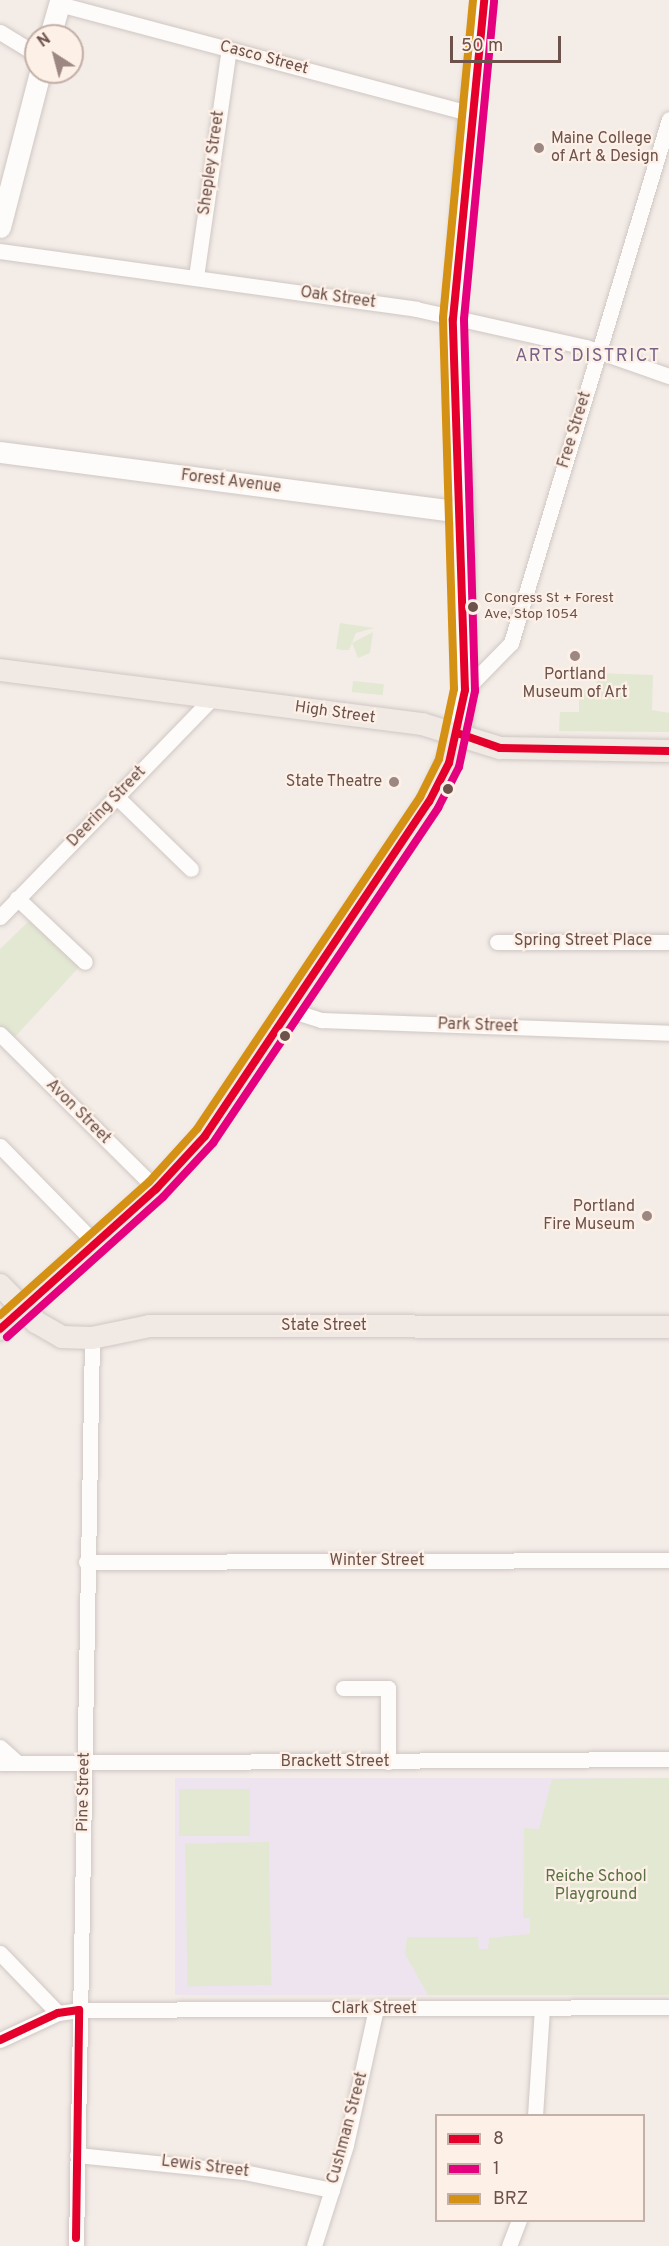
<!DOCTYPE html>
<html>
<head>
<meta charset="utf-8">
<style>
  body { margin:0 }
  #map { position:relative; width:669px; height:2246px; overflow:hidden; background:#f3ece7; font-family:Overpass,sans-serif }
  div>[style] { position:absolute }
  .education>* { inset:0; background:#ede4ef; transform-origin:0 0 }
  .green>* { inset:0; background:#e3e8d3; transform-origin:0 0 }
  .roads { filter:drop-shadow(0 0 2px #d0c7c3) drop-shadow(0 0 2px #d0c7c3) }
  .street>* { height:15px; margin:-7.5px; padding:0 7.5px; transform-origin:7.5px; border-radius:7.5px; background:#fdfcfb }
  .secondary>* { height:21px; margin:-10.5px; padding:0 10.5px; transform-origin:10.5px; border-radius:10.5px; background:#fdfcfb }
  .primary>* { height:22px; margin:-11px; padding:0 11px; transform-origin:11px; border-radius:11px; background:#f0e9e4 }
  .bus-1>* { height:8px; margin:-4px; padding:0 4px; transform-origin:4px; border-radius:4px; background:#e4002b }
  .bus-2>* { height:8px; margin:-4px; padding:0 4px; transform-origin:4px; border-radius:4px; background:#e5007d }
  .bus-3>* { height:8px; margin:-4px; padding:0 4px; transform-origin:4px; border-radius:4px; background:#d49113 }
  .dots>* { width:16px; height:16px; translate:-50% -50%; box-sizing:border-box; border:3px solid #fdf0e6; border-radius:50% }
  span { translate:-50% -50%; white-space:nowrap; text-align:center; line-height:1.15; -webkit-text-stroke:4.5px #fdf0e6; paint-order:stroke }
  .bus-label { font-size:14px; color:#6d514b }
  .left { translate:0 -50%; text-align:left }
  .street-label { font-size:16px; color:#6d514b }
  .poi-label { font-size:16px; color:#6d514b }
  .right { translate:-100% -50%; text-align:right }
  .park-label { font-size:16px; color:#5a7244 }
  .neighbourhood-label { font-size:18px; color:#76638a; letter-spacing:1.5px }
  .legend { position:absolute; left:435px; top:2114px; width:210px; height:108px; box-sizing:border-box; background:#fdf0e6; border:2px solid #c3b0a8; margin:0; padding:8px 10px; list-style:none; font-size:18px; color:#6d514b }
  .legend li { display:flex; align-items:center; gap:12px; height:30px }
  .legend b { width:30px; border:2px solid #c3b0a8 }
  .north { position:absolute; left:24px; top:24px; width:60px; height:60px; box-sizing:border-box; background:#fdf0e6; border:2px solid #c3b0a8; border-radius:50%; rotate:324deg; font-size:16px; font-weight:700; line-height:24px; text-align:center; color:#6d514b }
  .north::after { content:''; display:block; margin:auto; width:21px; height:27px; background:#9c8782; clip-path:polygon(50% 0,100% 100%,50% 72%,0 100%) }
  .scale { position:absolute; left:450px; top:36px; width:111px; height:27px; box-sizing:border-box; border:3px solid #6d514b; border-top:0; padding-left:8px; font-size:18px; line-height:21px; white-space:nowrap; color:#6d514b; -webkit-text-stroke:4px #fdf0e6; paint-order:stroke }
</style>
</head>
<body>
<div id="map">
  <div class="education">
    <div style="left:669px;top:1778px;width:217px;height:494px;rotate:90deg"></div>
  </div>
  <div class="green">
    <div style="clip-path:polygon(340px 623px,360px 626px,374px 628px,356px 633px,349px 650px,343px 650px,336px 649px)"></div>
    <div style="clip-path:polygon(373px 632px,370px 653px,358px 658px,352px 643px)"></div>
    <div style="clip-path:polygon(597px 673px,653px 675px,652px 710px,669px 713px,669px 732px,559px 731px,560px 712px,579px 712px,579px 690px,596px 690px)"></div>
    <div style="left:353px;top:681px;width:31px;height:11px;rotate:6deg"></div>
    <div style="clip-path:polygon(29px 921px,80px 966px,13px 1039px,0 1026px,0 949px)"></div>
    <div style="clip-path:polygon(669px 1778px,669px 1995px,428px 1995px,405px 1954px,407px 1937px,478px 1937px,479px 1949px,488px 1949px,489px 1938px,530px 1934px,530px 1918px,523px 1918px,524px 1828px,539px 1829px,552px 1779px)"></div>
    <div style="left:250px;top:1789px;width:47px;height:71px;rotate:90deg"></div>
    <div style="left:269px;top:1842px;width:143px;height:84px;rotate:89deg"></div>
  </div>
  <div class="roads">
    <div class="street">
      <div style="left:59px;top:4px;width:424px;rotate:14.9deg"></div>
      <div style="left:0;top:32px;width:42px;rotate:31.4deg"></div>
      <div style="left:0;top:251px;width:420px;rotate:7.9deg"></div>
      <div style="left:416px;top:309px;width:174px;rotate:12.6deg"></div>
      <div style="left:586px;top:347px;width:88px;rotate:19.3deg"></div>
      <div style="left:196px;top:277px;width:230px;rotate:-81.8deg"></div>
      <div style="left:465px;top:690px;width:66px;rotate:-45.6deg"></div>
      <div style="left:511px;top:643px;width:547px;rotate:-73.22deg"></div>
      <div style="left:117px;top:797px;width:103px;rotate:44.2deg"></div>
      <div style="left:17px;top:898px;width:93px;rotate:43.3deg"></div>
      <div style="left:0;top:917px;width:308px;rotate:-45.9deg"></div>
      <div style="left:497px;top:942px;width:172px"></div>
      <div style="left:290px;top:1010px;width:33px;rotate:18deg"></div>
      <div style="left:321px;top:1020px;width:348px;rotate:2.1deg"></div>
      <div style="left:0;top:1034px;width:220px;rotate:44.8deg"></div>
      <div style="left:0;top:1146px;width:136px;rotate:45.6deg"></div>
      <div style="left:86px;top:1562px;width:583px;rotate:-0.2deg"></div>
      <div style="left:343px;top:1688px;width:45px"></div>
      <div style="left:388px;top:1688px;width:74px;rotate:90deg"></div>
      <div style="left:0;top:1747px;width:24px;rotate:42deg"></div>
      <div style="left:0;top:1763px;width:669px;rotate:-0.34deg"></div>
      <div style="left:0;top:1953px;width:83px;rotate:46deg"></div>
      <div style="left:0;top:2040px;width:64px;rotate:-25deg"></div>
      <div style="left:58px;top:2013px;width:21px;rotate:-8deg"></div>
      <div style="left:79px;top:2010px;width:590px;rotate:-0.29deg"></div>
      <div style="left:535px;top:2116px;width:108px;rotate:-86.3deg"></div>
      <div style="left:77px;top:2155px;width:168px;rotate:5.8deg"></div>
      <div style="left:244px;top:2172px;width:90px;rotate:11.6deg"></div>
      <div style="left:76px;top:2246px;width:908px;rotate:-88.99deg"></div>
      <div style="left:314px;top:2246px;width:106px;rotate:-72.4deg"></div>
      <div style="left:346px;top:2145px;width:139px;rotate:-77.6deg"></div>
      <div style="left:509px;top:2246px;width:28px;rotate:-69deg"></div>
    </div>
    <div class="secondary">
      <div style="left:50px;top:36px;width:37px;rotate:-74deg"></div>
      <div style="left:0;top:227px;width:160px;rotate:-75.5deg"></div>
      <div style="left:0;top:452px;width:467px;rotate:7.4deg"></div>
      <div style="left:460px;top:734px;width:44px;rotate:-83.5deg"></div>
      <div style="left:465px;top:690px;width:178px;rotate:-90.6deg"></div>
      <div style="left:463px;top:512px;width:193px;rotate:-93deg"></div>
      <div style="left:453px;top:319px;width:207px;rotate:-85.6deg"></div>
      <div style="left:469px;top:113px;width:114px;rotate:-82.4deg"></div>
    </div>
    <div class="primary">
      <div style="left:0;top:670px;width:425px;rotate:7.3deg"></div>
      <div style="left:422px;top:724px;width:82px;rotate:17.1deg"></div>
      <div style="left:500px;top:748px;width:169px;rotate:1deg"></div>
      <div style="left:0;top:1285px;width:52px;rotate:45.8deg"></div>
      <div style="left:36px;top:1322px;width:30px;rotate:30deg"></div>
      <div style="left:62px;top:1337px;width:30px;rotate:2deg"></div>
      <div style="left:92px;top:1338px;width:59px;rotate:-11.7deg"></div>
      <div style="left:150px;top:1326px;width:519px;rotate:0.11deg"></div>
      <div style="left:0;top:1329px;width:210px;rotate:-41.9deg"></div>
      <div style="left:156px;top:1189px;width:72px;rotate:-47.2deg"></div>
      <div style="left:205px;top:1136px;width:402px;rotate:-56.2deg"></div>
      <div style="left:429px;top:802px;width:75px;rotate:-65.5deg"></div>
    </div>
  </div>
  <div class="bus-1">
    <div style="left:460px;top:734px;width:42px;rotate:19.3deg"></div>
    <div style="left:500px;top:748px;width:169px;rotate:1deg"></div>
    <div style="left:0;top:1329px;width:210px;rotate:-41.9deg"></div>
    <div style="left:156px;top:1189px;width:72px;rotate:-47.2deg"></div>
    <div style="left:205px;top:1136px;width:402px;rotate:-56.2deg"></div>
    <div style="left:429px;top:802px;width:44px;rotate:-62.9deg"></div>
    <div style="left:449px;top:763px;width:75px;rotate:-77.6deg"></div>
    <div style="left:465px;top:690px;width:371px;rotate:-91.9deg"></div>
    <div style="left:453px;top:319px;width:321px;rotate:-84.4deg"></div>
    <div style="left:0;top:2040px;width:64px;rotate:-25deg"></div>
    <div style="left:58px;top:2013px;width:21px;rotate:-8deg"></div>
    <div style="left:76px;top:2238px;width:228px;rotate:-89.2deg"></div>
  </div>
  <div class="bus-2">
    <div style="left:7px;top:1337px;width:210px;rotate:-41.9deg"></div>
    <div style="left:163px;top:1197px;width:74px;rotate:-47.2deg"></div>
    <div style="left:213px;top:1143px;width:404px;rotate:-56.1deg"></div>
    <div style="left:438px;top:808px;width:46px;rotate:-62.9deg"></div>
    <div style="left:459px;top:767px;width:78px;rotate:-78.1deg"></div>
    <div style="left:475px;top:691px;width:372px;rotate:-91.7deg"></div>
    <div style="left:464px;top:319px;width:319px;rotate:-84.6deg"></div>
  </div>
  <div class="bus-3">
    <div style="left:0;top:1315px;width:200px;rotate:-41.8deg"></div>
    <div style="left:149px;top:1182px;width:72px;rotate:-47.8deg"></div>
    <div style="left:197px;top:1129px;width:400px;rotate:-56.1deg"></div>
    <div style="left:420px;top:797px;width:42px;rotate:-63.4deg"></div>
    <div style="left:439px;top:759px;width:72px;rotate:-77.9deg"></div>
    <div style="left:454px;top:689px;width:371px;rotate:-91.7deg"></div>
    <div style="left:443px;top:318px;width:319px;rotate:-84.6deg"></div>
  </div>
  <div class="dots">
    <div style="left:539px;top:148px;background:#9c8782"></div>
    <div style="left:473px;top:607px;background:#6d514b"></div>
    <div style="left:575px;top:656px;background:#9c8782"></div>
    <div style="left:394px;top:782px;background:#9c8782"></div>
    <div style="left:448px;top:789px;background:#6d514b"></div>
    <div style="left:285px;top:1036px;background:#6d514b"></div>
    <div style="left:647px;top:1216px;background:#9c8782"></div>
  </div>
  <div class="bus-label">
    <span class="left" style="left:484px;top:607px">Congress St + Forest<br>Ave, Stop 1054</span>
  </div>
  <div class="street-label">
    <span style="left:264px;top:58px;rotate:15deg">Casco Street</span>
    <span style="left:212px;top:163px;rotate:-82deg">Shepley Street</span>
    <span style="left:338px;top:298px;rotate:8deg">Oak Street</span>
    <span style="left:575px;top:430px;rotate:-73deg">Free Street</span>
    <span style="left:231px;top:482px;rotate:7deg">Forest Avenue</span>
    <span style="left:335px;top:713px;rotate:8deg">High Street</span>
    <span style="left:107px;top:807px;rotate:-46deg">Deering Street</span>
    <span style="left:583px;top:941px">Spring Street Place</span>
    <span style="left:478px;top:1026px;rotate:2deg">Park Street</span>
    <span style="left:78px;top:1112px;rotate:45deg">Avon Street</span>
    <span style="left:324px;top:1326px">State Street</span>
    <span style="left:377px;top:1561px">Winter Street</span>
    <span style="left:335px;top:1762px">Brackett Street</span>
    <span style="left:84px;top:1792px;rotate:-89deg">Pine Street</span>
    <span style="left:374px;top:2009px">Clark Street</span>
    <span style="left:348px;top:2128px;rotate:-75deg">Cushman Street</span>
    <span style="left:205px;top:2167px;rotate:7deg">Lewis Street</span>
  </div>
  <div class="poi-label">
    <span class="left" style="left:551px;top:148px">Maine College<br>of Art &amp; Design</span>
    <span style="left:575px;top:684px">Portland<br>Museum of Art</span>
    <span class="right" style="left:382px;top:782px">State Theatre</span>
    <span class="right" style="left:635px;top:1216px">Portland<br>Fire Museum</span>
  </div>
  <div class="park-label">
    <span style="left:596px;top:1886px">Reiche School<br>Playground</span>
  </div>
  <div class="neighbourhood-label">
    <span style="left:588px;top:357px">ARTS DISTRICT</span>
  </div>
  <ul class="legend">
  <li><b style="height:8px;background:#e4002b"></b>8</li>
  <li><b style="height:8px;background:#e5007d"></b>1</li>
  <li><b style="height:8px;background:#d49113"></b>BRZ</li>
  </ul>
  <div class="north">N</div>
  <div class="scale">50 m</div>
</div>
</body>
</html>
